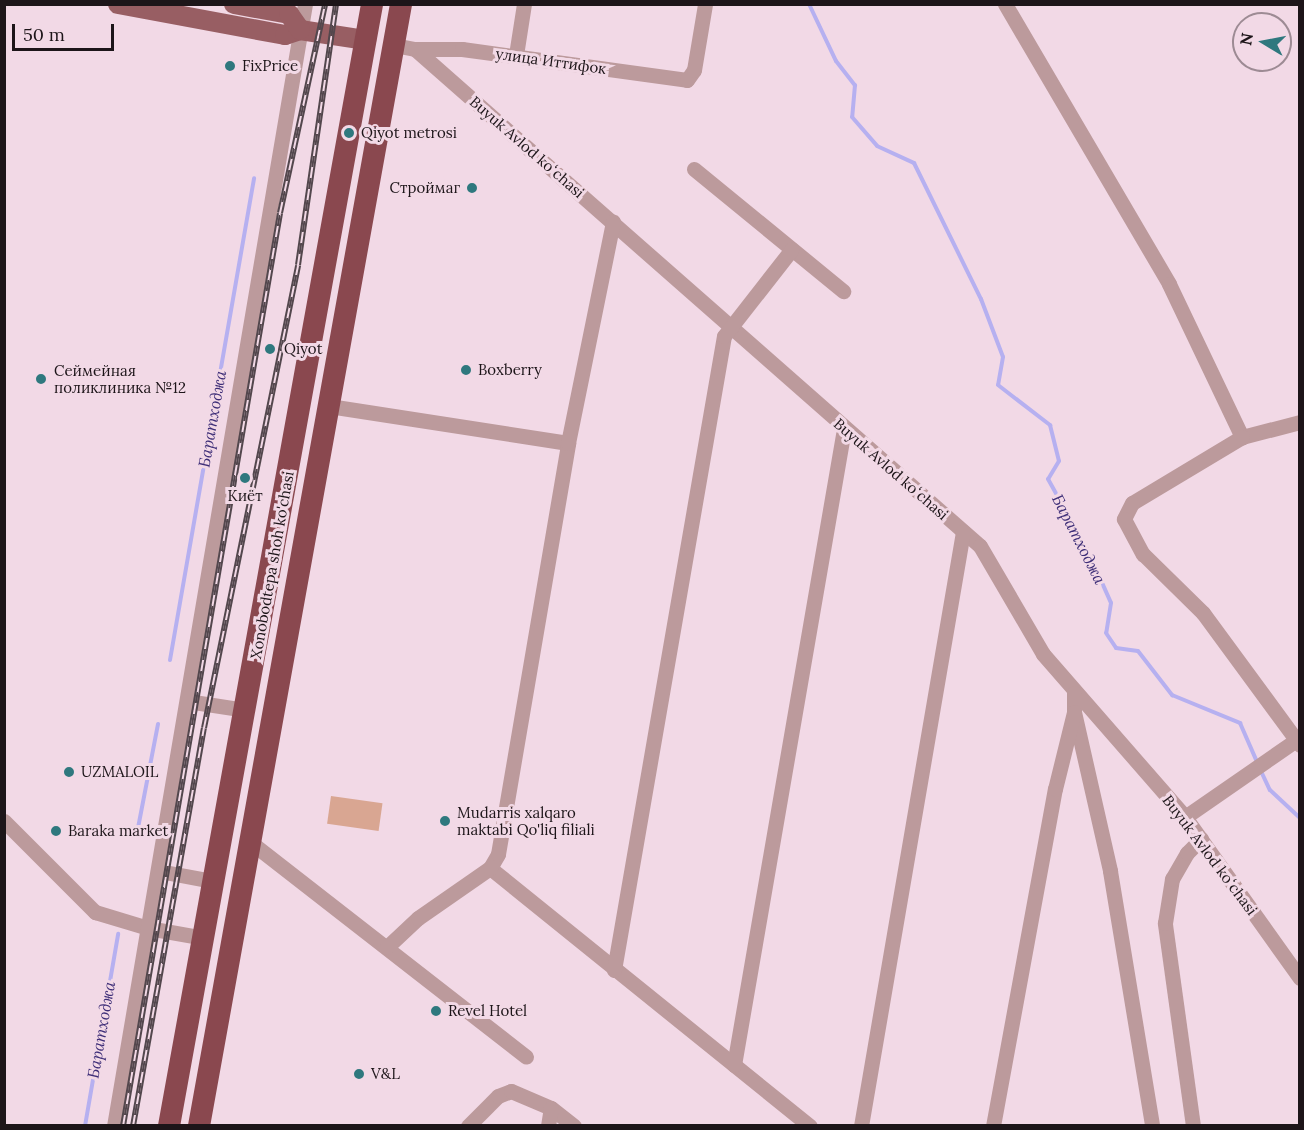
<!DOCTYPE html>
<html>
<head>
<meta charset="utf-8">
<style>
  body { margin:0 }
  #map { position:relative; width:1304px; height:1130px; overflow:hidden; background:#f2d9e6; font-family:Lora,serif }
  div>[style] { position:absolute }
  .green>* { inset:0; background:#d9a692; transform-origin:0 0 }
  .stream>* { height:4px; margin:-2px; padding:0 2px; transform-origin:2px; border-radius:2px; background:#b6b0f0 }
  .minor>* { height:15px; margin:-7.5px; padding:0 7.5px; transform-origin:7.5px; border-radius:7.5px; background:#bc9a9c }
  .major>* { height:20px; margin:-10px; padding:0 10px; transform-origin:10px; border-radius:10px; background:#985e63 }
  .highway>* { height:22px; margin:-11px; padding:0 11px; transform-origin:11px; border-radius:11px; background:#8a484f }
  .rail>* { height:6px; margin-top:-3px; transform-origin:0; background:repeating-linear-gradient(90deg,#f2d9e6 0 11px,#53474d 0 22px); box-sizing:border-box; border-block:2px solid #53474d }
  .dots>* { width:16px; height:16px; translate:-50% -50%; box-sizing:border-box; border:3px solid #f2d9e6; border-radius:50% }
  span { translate:-50% -50%; white-space:nowrap; text-align:center; line-height:1.15; -webkit-text-stroke:6px #f2d9e6; paint-order:stroke }
  .street-label { font-size:15px; color:#1d1519 }
  .poi-label { font-size:15px; color:#1d1519 }
  .left { translate:0 -50%; text-align:left }
  .right { translate:-100% -50%; text-align:right }
  .water-label { font-size:16px; color:#3d2d77; font-style:italic }
  .frame { position:absolute; inset:0; border:6px solid #1d1519; pointer-events:none }
  .north { position:absolute; left:1232px; top:12px; width:60px; height:60px; box-sizing:border-box; background:#f2d9e6; border:2px solid #9d8b94; border-radius:50%; rotate:280deg; font-size:16px; font-weight:700; line-height:24px; text-align:center; color:#1d1519 }
  .north::after { content:''; display:block; margin:auto; width:21px; height:27px; background:#2f787e; clip-path:polygon(50% 0,100% 100%,50% 72%,0 100%) }
  .scale { position:absolute; left:12px; top:24px; width:102px; height:27px; box-sizing:border-box; border:3px solid #1d1519; border-top:0; padding-left:8px; font-size:18px; line-height:21px; white-space:nowrap; color:#1d1519; -webkit-text-stroke:4px #f2d9e6; paint-order:stroke }
</style>
</head>
<body>
<div id="map">
  <div class="green">
    <div style="left:331px;top:796px;width:52px;height:28px;rotate:8deg"></div>
  </div>
  <div class="stream">
    <div style="left:809px;top:4px;width:63px;rotate:64.7deg"></div>
    <div style="left:836px;top:61px;width:31px;rotate:52deg"></div>
    <div style="left:855px;top:85px;width:32px;rotate:95deg"></div>
    <div style="left:852px;top:117px;width:38px;rotate:49deg"></div>
    <div style="left:877px;top:146px;width:41px;rotate:24.7deg"></div>
    <div style="left:914px;top:163px;width:152px;rotate:63.8deg"></div>
    <div style="left:981px;top:299px;width:62px;rotate:69.2deg"></div>
    <div style="left:1003px;top:357px;width:28px;rotate:100deg"></div>
    <div style="left:998px;top:385px;width:66px;rotate:37.6deg"></div>
    <div style="left:1050px;top:425px;width:37px;rotate:76deg"></div>
    <div style="left:1059px;top:461px;width:21px;rotate:121deg"></div>
    <div style="left:1048px;top:479px;width:80px;rotate:60.9deg"></div>
    <div style="left:1087px;top:549px;width:59px;rotate:66deg"></div>
    <div style="left:1111px;top:603px;width:30px;rotate:99deg"></div>
    <div style="left:1106px;top:633px;width:18px;rotate:56deg"></div>
    <div style="left:1116px;top:648px;width:22px;rotate:8deg"></div>
    <div style="left:1138px;top:651px;width:56px;rotate:52.3deg"></div>
    <div style="left:1172px;top:695px;width:74px;rotate:22.4deg"></div>
    <div style="left:1240px;top:723px;width:43px;rotate:66.4deg"></div>
    <div style="left:170px;top:660px;width:489px;rotate:-80.1deg"></div>
    <div style="left:1260px;top:769px;width:23px;rotate:65deg"></div>
    <div style="left:1270px;top:790px;width:41px;rotate:43deg"></div>
    <div style="left:138px;top:828px;width:106px;rotate:-79.1deg"></div>
    <div style="left:85px;top:1126px;width:195px;rotate:-80.2deg"></div>
  </div>
  <div class="minor">
    <div style="left:1005px;top:4px;width:324px;rotate:59.6deg"></div>
    <div style="left:1169px;top:284px;width:170px;rotate:64.5deg"></div>
    <div style="left:394px;top:45px;width:21px;rotate:11deg"></div>
    <div style="left:415px;top:49px;width:752px;rotate:41.34deg"></div>
    <div style="left:980px;top:546px;width:125px;rotate:59.7deg"></div>
    <div style="left:1043px;top:654px;width:216px;rotate:48.9deg"></div>
    <div style="left:1185px;top:817px;width:198px;rotate:54.5deg"></div>
    <div style="left:415px;top:49px;width:47px"></div>
    <div style="left:462px;top:49px;width:227px;rotate:7.8deg"></div>
    <div style="left:687px;top:80px;width:12px;rotate:-55deg"></div>
    <div style="left:694px;top:70px;width:67px;rotate:-80.5deg"></div>
    <div style="left:516px;top:55px;width:52px;rotate:-81.1deg"></div>
    <div style="left:694px;top:169px;width:193px;rotate:39.3deg"></div>
    <div style="left:329px;top:406px;width:242px;rotate:8.8deg"></div>
    <div style="left:1300px;top:422px;width:60px;rotate:165.5deg"></div>
    <div style="left:1242px;top:437px;width:128px;rotate:149deg"></div>
    <div style="left:1132px;top:503px;width:18px;rotate:117deg"></div>
    <div style="left:1124px;top:519px;width:40px;rotate:62deg"></div>
    <div style="left:1143px;top:554px;width:84px;rotate:44.5deg"></div>
    <div style="left:1203px;top:613px;width:164px;rotate:53.7deg"></div>
    <div style="left:1074px;top:693px;width:19px;rotate:90deg"></div>
    <div style="left:1074px;top:712px;width:163px;rotate:77.2deg"></div>
    <div style="left:1110px;top:871px;width:258px;rotate:80.6deg"></div>
    <div style="left:187px;top:701px;width:60px;rotate:8.7deg"></div>
    <div style="left:1185px;top:817px;width:135px;rotate:-34.7deg"></div>
    <div style="left:4px;top:821px;width:129px;rotate:45deg"></div>
    <div style="left:95px;top:912px;width:55px;rotate:16.8deg"></div>
    <div style="left:148px;top:928px;width:58px;rotate:10deg"></div>
    <div style="left:249px;top:841px;width:351px;rotate:37.9deg"></div>
    <div style="left:490px;top:868px;width:411px;rotate:38.9deg"></div>
    <div style="left:159px;top:871px;width:55px;rotate:10.5deg"></div>
    <div style="left:387px;top:947px;width:42px;rotate:-43.1deg"></div>
    <div style="left:418px;top:918px;width:88px;rotate:-34.8deg"></div>
    <div style="left:490px;top:868px;width:16px;rotate:-60deg"></div>
    <div style="left:498px;top:854px;width:417px;rotate:-80.3deg"></div>
    <div style="left:568px;top:443px;width:226px;rotate:-78.5deg"></div>
    <div style="left:614px;top:970px;width:643px;rotate:-80.16deg"></div>
    <div style="left:724px;top:336px;width:110px;rotate:-52deg"></div>
    <div style="left:734px;top:1065px;width:645px;rotate:-80.19deg"></div>
    <div style="left:114px;top:1126px;width:1138px;rotate:-80.34deg"></div>
    <div style="left:468px;top:1126px;width:42px;rotate:-45deg"></div>
    <div style="left:498px;top:1096px;width:14px;rotate:-21deg"></div>
    <div style="left:511px;top:1091px;width:43px;rotate:23deg"></div>
    <div style="left:551px;top:1108px;width:29px;rotate:38deg"></div>
    <div style="left:548px;top:1126px;width:18px;rotate:-81deg"></div>
    <div style="left:861px;top:1126px;width:603px;rotate:-80.26deg"></div>
    <div style="left:993px;top:1126px;width:343px;rotate:-79.6deg"></div>
    <div style="left:1055px;top:789px;width:79px;rotate:-76.1deg"></div>
    <div style="left:1193px;top:1126px;width:205px;rotate:-97.9deg"></div>
    <div style="left:1165px;top:923px;width:45px;rotate:-81deg"></div>
    <div style="left:1172px;top:879px;width:30px;rotate:-60deg"></div>
    <div style="left:1187px;top:853px;width:20px;rotate:-45deg"></div>
  </div>
  <div class="major">
    <div style="left:118px;top:4px;width:170px;rotate:10.5deg"></div>
    <div style="left:285px;top:35px;width:16px;rotate:-18deg"></div>
    <div style="left:300px;top:30px;width:67px;rotate:8.6deg"></div>
    <div style="left:234px;top:4px;width:56px;rotate:10.3deg"></div>
    <div style="left:289px;top:14px;width:19px;rotate:55deg"></div>
  </div>
  <div class="highway">
    <div style="left:169px;top:1126px;width:1140px;rotate:-79.74deg"></div>
    <div style="left:199px;top:1126px;width:1140px;rotate:-79.79deg"></div>
  </div>
  <div class="rail">
    <div style="left:123px;top:1126px;width:926px;rotate:-80.24deg"></div>
    <div style="left:280px;top:213px;width:214px;rotate:-77.8deg"></div>
    <div style="left:133px;top:1126px;width:404px;rotate:-79.9deg"></div>
    <div style="left:204px;top:728px;width:472px;rotate:-78.5deg"></div>
    <div style="left:298px;top:265px;width:264px;rotate:-81.7deg"></div>
  </div>
  <div class="dots">
    <div style="left:230px;top:66px;background:#2f787e"></div>
    <div style="left:349px;top:133px;background:#2f787e"></div>
    <div style="left:472px;top:188px;background:#2f787e"></div>
    <div style="left:270px;top:349px;background:#2f787e"></div>
    <div style="left:466px;top:370px;background:#2f787e"></div>
    <div style="left:41px;top:379px;background:#2f787e"></div>
    <div style="left:245px;top:478px;background:#2f787e"></div>
    <div style="left:69px;top:772px;background:#2f787e"></div>
    <div style="left:445px;top:821px;background:#2f787e"></div>
    <div style="left:56px;top:831px;background:#2f787e"></div>
    <div style="left:436px;top:1011px;background:#2f787e"></div>
    <div style="left:359px;top:1074px;background:#2f787e"></div>
  </div>
  <div class="street-label">
    <span style="left:551px;top:61px;rotate:8deg">улица Иттифок</span>
    <span style="left:527px;top:147px;rotate:41deg">Buyuk Avlod koʻchasi</span>
    <span style="left:891px;top:469px;rotate:41deg">Buyuk Avlod koʻchasi</span>
    <span style="left:272px;top:565px;rotate:-80deg">Xonobodtepa shoh ko'chasi</span>
    <span style="left:1210px;top:855px;rotate:53deg">Buyuk Avlod koʻchasi</span>
  </div>
  <div class="poi-label">
    <span class="left" style="left:242px;top:66px">FixPrice</span>
    <span class="left" style="left:361px;top:133px">Qiyot metrosi</span>
    <span class="right" style="left:460px;top:188px">Строймаг</span>
    <span class="left" style="left:284px;top:349px">Qiyot</span>
    <span class="left" style="left:54px;top:379px">Сеймейная<br>поликлиника №12</span>
    <span class="left" style="left:478px;top:370px">Boxberry</span>
    <span style="left:245px;top:496px">Киёт</span>
    <span class="left" style="left:81px;top:772px">UZMALOIL</span>
    <span class="left" style="left:457px;top:821px">Mudarris xalqaro<br>maktabi Qo'liq filiali</span>
    <span class="left" style="left:68px;top:831px">Baraka market</span>
    <span class="left" style="left:448px;top:1011px">Revel Hotel</span>
    <span class="left" style="left:371px;top:1074px">V&amp;L</span>
  </div>
  <div class="water-label">
    <span style="left:212px;top:419px;rotate:-80deg">Баратходжа</span>
    <span style="left:1079px;top:539px;rotate:63deg">Баратходжа</span>
    <span style="left:101px;top:1030px;rotate:-80deg">Баратходжа</span>
  </div>
  <div class="frame"></div>
  <div class="north">N</div>
  <div class="scale">50 m</div>
</div>
</body>
</html>
